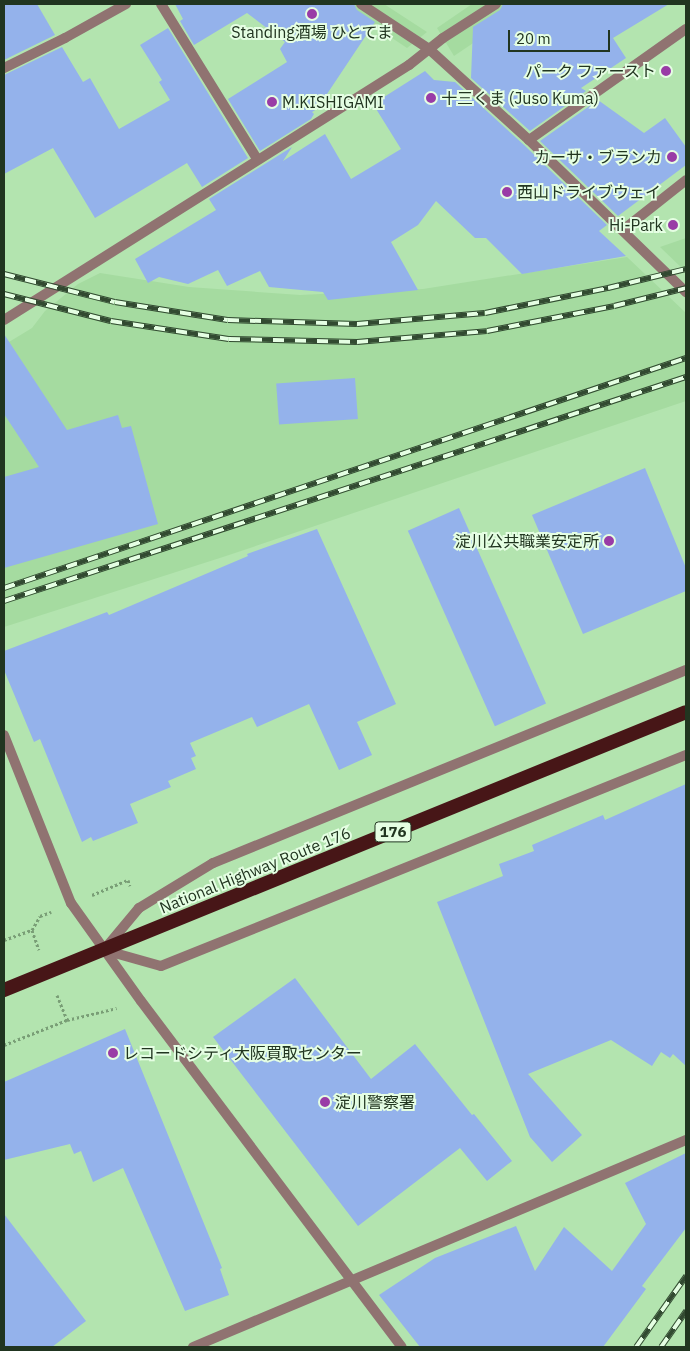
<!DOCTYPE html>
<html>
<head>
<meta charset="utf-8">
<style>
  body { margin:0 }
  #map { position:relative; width:690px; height:1351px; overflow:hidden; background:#b3e4af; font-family:"IBM Plex Sans","Noto Sans JP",sans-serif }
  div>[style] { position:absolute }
  .built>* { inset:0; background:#a5dba0 }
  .building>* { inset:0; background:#94b2eb; transform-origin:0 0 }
  .path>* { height:3px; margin-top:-1.5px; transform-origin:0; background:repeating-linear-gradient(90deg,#799e76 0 2.5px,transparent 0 5px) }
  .service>* { height:10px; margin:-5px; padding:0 5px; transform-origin:5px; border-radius:5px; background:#907371 }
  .minor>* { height:10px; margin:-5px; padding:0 5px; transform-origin:5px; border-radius:5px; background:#907371 }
  .trunk>* { height:14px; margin:-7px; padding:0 7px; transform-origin:7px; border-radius:7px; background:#471617 }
  .rail>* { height:5.5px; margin-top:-2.75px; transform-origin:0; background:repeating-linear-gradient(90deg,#e5fee3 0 11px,#324a31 0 22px); box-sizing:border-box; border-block:1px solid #324a31 }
  .dots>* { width:14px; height:14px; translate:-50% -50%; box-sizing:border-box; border:2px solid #e5fee3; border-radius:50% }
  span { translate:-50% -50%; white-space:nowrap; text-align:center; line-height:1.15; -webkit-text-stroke:4px #e5fee3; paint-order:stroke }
  .shield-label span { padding:1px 4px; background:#e5fee3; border:1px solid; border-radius:4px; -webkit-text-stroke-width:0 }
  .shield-label { font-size:15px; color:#213520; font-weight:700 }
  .poi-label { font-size:16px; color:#213520 }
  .right { translate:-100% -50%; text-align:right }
  .left { translate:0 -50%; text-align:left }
  .street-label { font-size:16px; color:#213520 }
  .frame { position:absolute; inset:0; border:5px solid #213520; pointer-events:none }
  .scale { position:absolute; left:508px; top:30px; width:102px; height:22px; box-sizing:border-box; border:2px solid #213520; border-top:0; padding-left:6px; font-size:15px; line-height:18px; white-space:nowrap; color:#213520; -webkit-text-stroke:4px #e5fee3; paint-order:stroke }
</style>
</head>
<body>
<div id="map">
  <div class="built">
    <div style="clip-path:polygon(341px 4px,384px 4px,427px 32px,407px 48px)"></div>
    <div style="clip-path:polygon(472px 4px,531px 4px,454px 56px,437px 28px)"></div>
    <div style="clip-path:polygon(686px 238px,686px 272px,660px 247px)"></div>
    <div style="clip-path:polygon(627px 257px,686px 313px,686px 401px,223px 557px,4px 627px,4px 345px,32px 328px,45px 311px,78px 284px,100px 273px,189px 287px,300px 295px,423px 289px)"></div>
  </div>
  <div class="building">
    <div style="clip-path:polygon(4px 4px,37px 4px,55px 35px,4px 60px)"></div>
    <div style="clip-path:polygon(175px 4px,354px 4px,357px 10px,375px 22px,317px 109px,312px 112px,314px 114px,311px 119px,260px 151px,228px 99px,287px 62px,280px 49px,285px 42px,247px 13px,194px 45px,180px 21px,183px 19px)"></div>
    <div style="clip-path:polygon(503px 4px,669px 4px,613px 38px,626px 58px,581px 88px,586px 91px,530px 131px,471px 78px,473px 27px,500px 10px)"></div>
    <div style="clip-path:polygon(168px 28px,248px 158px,202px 187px,187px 163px,95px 218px,53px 148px,4px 174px,4px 75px,62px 47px,83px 82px,90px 78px,119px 129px,170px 100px,159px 82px,162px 80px,140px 45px)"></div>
    <div style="clip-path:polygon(425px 71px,434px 80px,455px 82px,524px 145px,607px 225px,599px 231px,626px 256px,522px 274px,486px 238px,475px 238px,436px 201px,418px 225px,391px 242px,418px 290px,328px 300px,323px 292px,269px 287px,260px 271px,227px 286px,218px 270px,188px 284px,159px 277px,148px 283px,135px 259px,216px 210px,209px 199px,292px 147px,283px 161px,325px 134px,351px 179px,401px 149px,373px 104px)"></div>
    <div style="clip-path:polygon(598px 100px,644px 133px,665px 118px,686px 147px,686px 165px,618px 216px,540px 141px)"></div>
    <div style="clip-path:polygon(4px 334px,67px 430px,118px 415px,122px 428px,131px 426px,158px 524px,4px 568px,4px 477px,39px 467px,4px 414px)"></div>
    <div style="left:355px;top:378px;width:41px;height:79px;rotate:86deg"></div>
    <div style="clip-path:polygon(645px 468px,686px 568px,686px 591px,583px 634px,532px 515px)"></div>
    <div style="left:459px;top:508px;width:214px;height:56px;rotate:66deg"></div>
    <div style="clip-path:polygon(317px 529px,396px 704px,357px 722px,372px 755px,339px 770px,309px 704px,257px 727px,252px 717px,190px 743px,196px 756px,191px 758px,196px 769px,168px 781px,171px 787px,130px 804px,138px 823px,93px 841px,91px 837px,82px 842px,40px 739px,34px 742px,4px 670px,4px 651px,107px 612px,109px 615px,248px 556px,247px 554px)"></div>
    <div style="clip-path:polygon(686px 784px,686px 1066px,673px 1054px,670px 1058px,661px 1052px,652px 1066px,611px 1040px,528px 1074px,582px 1135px,552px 1162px,530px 1137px,437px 902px,503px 876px,499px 864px,534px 851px,532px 845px,603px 815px,605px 820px)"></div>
    <div style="clip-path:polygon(295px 978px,371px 1079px,415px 1044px,472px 1115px,474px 1114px,512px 1161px,487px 1181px,460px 1148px,358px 1226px,213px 1037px)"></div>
    <div style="clip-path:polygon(125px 1029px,222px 1268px,220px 1269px,229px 1295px,185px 1311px,123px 1168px,93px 1182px,81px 1151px,74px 1154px,70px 1144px,4px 1160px,4px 1082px)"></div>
    <div style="clip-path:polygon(686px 1153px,686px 1228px,642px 1286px,646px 1289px,603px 1347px,420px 1347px,379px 1295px,435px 1258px,516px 1226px,535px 1271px,564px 1227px,612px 1271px,646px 1224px,625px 1183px)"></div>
    <div style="clip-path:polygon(4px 1214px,86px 1321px,52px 1347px,4px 1347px)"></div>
  </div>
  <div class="path">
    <div style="left:92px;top:895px;width:39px;rotate:-23deg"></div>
    <div style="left:128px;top:880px;width:6px;rotate:72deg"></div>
    <div style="left:32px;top:930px;width:21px;rotate:71deg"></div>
    <div style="left:4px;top:940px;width:30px;rotate:-20deg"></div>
    <div style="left:32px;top:930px;width:16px;rotate:-60deg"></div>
    <div style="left:40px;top:916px;width:12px;rotate:-20deg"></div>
    <div style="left:57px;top:995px;width:27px;rotate:68deg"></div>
    <div style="left:4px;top:1045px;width:68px;rotate:-21.6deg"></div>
    <div style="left:67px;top:1020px;width:51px;rotate:-13.5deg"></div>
  </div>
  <div class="service">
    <div style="left:4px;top:735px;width:181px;rotate:68.3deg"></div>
  </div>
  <div class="minor">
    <div style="left:161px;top:4px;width:182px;rotate:58.2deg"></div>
    <div style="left:361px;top:4px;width:82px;rotate:33.5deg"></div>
    <div style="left:429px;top:49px;width:135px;rotate:42.3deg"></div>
    <div style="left:529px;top:140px;width:219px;rotate:44.1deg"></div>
    <div style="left:4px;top:68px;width:68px;rotate:-26.2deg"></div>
    <div style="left:65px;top:38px;width:70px;rotate:-29.1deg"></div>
    <div style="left:529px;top:140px;width:192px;rotate:-35.3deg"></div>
    <div style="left:623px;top:230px;width:80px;rotate:-38.4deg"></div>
    <div style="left:4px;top:320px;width:479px;rotate:-32.2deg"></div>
    <div style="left:409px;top:65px;width:43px;rotate:-38.5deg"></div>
    <div style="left:443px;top:38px;width:63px;rotate:-32.7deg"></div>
    <div style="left:686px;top:670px;width:511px;rotate:157.8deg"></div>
    <div style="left:213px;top:863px;width:87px;rotate:148.7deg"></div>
    <div style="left:139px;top:908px;width:55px;rotate:129.8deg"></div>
    <div style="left:104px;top:950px;width:59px;rotate:15.7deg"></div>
    <div style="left:161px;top:966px;width:566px;rotate:-21.9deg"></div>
    <div style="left:71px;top:903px;width:120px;rotate:54.5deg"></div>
    <div style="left:141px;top:1001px;width:433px;rotate:53deg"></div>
    <div style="left:193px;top:1347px;width:535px;rotate:-22.78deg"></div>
  </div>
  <div class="trunk">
    <div style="left:4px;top:990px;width:736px;rotate:-22.18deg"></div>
  </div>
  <div class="rail">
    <div style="left:4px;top:274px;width:114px;rotate:14.2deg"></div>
    <div style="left:115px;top:302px;width:114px;rotate:9.1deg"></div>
    <div style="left:228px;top:320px;width:129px;rotate:1.8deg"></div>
    <div style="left:357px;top:324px;width:128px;rotate:-4.9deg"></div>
    <div style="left:485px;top:313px;width:126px;rotate:-11.5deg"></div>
    <div style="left:608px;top:288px;width:80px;rotate:-13.7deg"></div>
    <div style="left:4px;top:294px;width:110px;rotate:14.2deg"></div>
    <div style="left:111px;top:321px;width:119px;rotate:8.7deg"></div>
    <div style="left:229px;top:339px;width:128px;rotate:1.3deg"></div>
    <div style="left:357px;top:342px;width:130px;rotate:-4.8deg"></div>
    <div style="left:487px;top:331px;width:129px;rotate:-11.1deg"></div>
    <div style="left:614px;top:306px;width:74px;rotate:-14deg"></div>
    <div style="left:4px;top:588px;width:720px;rotate:-18.64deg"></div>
    <div style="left:4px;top:601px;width:718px;rotate:-18.18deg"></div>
    <div style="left:636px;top:1347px;width:87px;rotate:-54.8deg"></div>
    <div style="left:661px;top:1347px;width:44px;rotate:-55.2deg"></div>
  </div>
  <div class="dots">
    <div style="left:312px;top:14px;background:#993ca6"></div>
    <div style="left:666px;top:71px;background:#993ca6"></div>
    <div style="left:431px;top:98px;background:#993ca6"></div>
    <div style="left:272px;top:102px;background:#993ca6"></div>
    <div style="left:672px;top:157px;background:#993ca6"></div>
    <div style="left:507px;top:192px;background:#993ca6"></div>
    <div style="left:673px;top:225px;background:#993ca6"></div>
    <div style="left:609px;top:541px;background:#993ca6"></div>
    <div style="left:113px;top:1053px;background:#993ca6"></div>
    <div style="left:325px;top:1102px;background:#993ca6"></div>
  </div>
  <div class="shield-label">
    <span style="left:393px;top:832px">176</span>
  </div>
  <div class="poi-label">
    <span style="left:312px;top:32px">Standing酒場 ひとてま</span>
    <span class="right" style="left:656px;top:71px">パーク ファースト</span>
    <span class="left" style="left:441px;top:98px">十三くま (Juso Kuma)</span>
    <span class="left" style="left:282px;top:102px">M.KISHIGAMI</span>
    <span class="right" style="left:662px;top:157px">カーサ・ブランカ</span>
    <span class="left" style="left:517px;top:192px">西山ドライブウェイ</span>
    <span class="right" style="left:663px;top:225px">Hi-Park</span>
    <span class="right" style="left:599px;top:541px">淀川公共職業安定所</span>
    <span class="left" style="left:123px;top:1053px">レコードシティ大阪買取センター</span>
    <span class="left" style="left:335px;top:1102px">淀川警察署</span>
  </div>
  <div class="street-label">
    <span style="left:255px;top:870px;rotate:-22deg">National Highway Route 176</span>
  </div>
  <div class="frame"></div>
  <div class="scale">20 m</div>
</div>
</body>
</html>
